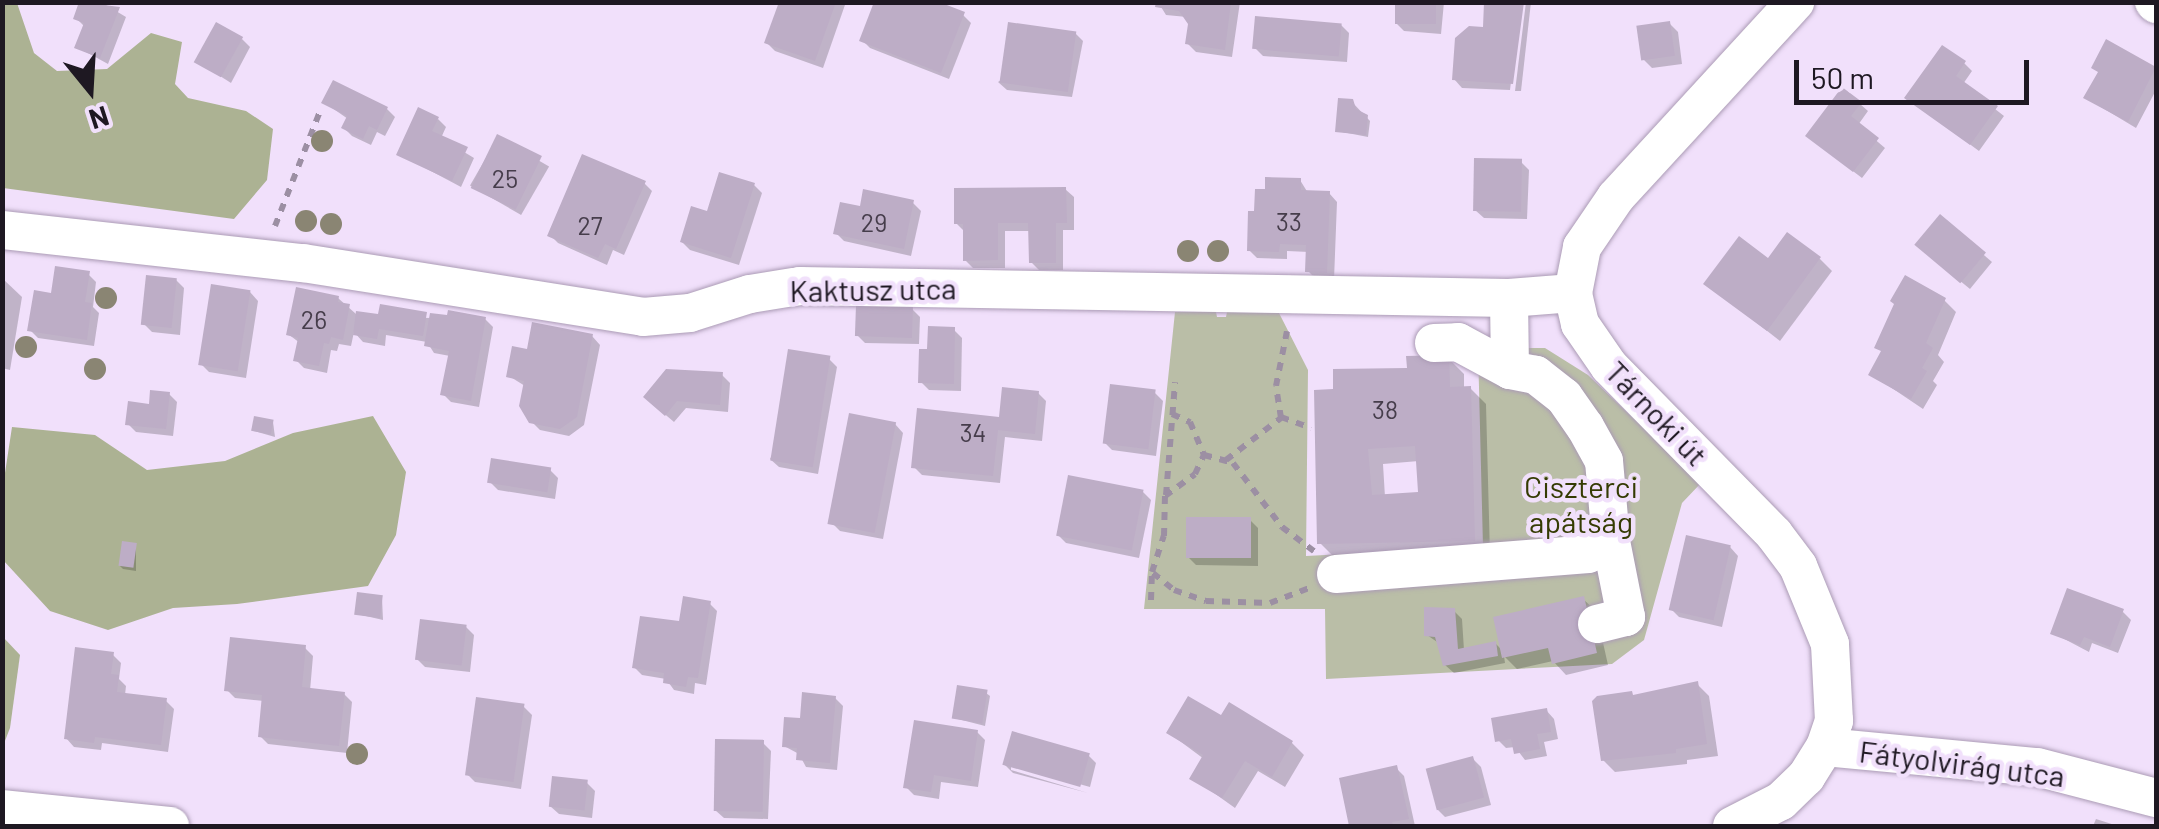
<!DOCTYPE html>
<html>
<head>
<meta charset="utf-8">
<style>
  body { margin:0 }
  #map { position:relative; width:2159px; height:829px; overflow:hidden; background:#f1e0fb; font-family:Barlow,sans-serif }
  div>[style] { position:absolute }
  .green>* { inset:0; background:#babea7 }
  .forest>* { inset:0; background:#acb293 }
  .shadow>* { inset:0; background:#0003; transform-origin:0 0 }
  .building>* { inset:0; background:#bdadc6; transform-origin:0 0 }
  .path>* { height:6px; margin-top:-3px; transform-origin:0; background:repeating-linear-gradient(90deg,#9c8fa3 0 8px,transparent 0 16px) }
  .roads { filter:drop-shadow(0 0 2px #ab9bb5) drop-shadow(0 0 2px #ab9bb5) }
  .minor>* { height:38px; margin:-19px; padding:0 19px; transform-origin:19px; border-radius:19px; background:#fff }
  .trees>* { width:22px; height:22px; margin:-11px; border-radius:50%; background:#8a8573 }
  span { translate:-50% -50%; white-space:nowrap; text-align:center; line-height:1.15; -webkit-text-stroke:9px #f1e0fb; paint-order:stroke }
  .number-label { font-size:25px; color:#463d4b }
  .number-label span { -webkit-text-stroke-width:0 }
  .street-label { font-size:30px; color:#1e1822 }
  .park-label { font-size:30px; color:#353b03 }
  .frame { position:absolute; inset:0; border:5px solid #1e1822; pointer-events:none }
  .north { position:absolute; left:40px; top:40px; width:100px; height:100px; -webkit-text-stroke:8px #f1e0fb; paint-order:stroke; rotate:162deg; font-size:28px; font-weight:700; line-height:40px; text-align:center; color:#1e1822 }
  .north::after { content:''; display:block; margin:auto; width:35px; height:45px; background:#1e1822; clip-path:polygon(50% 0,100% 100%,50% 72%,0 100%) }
  .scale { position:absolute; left:1794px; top:60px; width:235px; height:45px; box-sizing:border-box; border:5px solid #1e1822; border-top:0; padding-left:12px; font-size:30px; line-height:35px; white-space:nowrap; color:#1e1822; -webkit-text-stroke:8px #f1e0fb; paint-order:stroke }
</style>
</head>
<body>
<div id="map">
  <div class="green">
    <div style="clip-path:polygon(1175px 312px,1216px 312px,1217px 317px,1226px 317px,1227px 312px,1279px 313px,1308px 370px,1306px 556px,1483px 547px,1478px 348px,1545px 348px,1588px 375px,1701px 483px,1682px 503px,1644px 640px,1612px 664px,1326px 679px,1325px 609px,1144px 609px)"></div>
  </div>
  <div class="forest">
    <div style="clip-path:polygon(3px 2px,17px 3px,34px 53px,57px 71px,107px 69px,151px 33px,182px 42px,175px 84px,188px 98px,246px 111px,273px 129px,267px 180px,234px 219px,3px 188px)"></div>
    <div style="clip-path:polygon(373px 416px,406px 472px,396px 535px,368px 586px,237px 604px,173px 608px,108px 630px,50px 611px,3px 560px,3px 486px,12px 427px,95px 435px,147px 470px,225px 461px,293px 433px)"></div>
    <div style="clip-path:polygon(3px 637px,20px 655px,10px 728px,3px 746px)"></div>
  </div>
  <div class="shadow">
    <div style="clip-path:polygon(82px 2px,101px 2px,126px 17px,108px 64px,77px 47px,85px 27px,76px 18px)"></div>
    <div style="clip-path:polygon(782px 2px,846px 2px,823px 68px,775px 51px,767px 43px)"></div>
    <div style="clip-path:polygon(1158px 2px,1240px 2px,1232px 57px,1196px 52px,1188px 44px,1191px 23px,1187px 17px,1166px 15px)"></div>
    <div style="clip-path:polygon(1397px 2px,1444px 2px,1441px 34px,1404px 31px,1396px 23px)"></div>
    <div style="clip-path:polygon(1521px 2px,1510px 90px,1462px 88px,1454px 79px,1485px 30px)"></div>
    <div style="clip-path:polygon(1526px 2px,1531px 2px,1521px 91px,1515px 91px)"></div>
    <div style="clip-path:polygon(963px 15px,971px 23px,949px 79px,870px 48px,862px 40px)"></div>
    <div style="clip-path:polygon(1670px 24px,1678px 32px,1682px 64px,1652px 68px,1644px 60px)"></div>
    <div style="clip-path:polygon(1341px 25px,1349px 33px,1347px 62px,1263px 56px,1255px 48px)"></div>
    <div style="clip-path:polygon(1075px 33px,1083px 41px,1072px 97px,1007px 90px,998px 82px)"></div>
    <div style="clip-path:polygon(242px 39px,250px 47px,231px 83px,198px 62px)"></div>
    <div style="clip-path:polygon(2107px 43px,2156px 70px,2156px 90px,2136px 128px,2086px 98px,2100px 73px)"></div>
    <div style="clip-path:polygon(1964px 63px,1972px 71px,1963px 84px,2004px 116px,1979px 151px,1907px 98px)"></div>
    <div style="clip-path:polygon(1352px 102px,1370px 121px,1368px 137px,1337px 131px)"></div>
    <div style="clip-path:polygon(325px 103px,387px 109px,395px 117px,385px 136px,377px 132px,371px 145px,352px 136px,344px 128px,348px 119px)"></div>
    <div style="clip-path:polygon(1860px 104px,1868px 111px,1858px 125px,1885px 148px,1862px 178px,1816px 143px)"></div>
    <div style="clip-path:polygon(438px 119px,446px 127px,441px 138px,474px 158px,461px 187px,399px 154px)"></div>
    <div style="left:498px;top:137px;width:59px;height:56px;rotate:30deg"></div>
    <div style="clip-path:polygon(1521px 162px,1529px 170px,1527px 219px,1484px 218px,1475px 210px)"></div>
    <div style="clip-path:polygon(1300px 180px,1308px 193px,1329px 193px,1337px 202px,1334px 280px,1316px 279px,1308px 271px,1309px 252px,1287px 251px,1287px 259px,1257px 258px,1249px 250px,1256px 214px)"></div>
    <div style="clip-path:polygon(644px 183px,652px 191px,624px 255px,613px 250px,607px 265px,558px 243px,550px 235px)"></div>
    <div style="clip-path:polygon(754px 185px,762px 193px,739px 265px,690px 250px,682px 242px)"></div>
    <div style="clip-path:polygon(1065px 189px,1074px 197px,1074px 230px,1063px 230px,1063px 270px,1039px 270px,1031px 262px,1031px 231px,1005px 231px,1005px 268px,973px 268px,965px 260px,965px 232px,956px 223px)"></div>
    <div style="clip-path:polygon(913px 203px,921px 211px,911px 256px,844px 241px,836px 233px)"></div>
    <div style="clip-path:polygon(1941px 218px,1992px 262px,1970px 289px,1926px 253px)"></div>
    <div style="clip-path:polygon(1820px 259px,1832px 271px,1780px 341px,1707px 284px,1769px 261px)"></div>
    <div style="clip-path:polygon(88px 274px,96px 282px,93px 307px,99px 313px,94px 346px,38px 338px,30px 330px,53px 296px)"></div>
    <div style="clip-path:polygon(2px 278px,22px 297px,10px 370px,2px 368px)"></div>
    <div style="clip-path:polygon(176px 280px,184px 288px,180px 335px,152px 332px,144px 324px)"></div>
    <div style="clip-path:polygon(250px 292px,258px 301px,246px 378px,209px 372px,201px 364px)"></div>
    <div style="clip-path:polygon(338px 298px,356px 314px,380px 317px,485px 319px,493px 327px,479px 407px,451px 402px,443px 394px,450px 356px,434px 353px,427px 342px,386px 335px,385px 346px,363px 342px,354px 332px,351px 346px,339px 344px,337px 351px,331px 350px,327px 373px,304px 368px,296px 360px,300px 343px,288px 334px)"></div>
    <div style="clip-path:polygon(1944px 300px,1956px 312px,1938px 355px,1944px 362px,1933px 381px,1937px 385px,1923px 409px,1871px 374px)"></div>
    <div style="clip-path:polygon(912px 309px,920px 317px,919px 344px,865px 343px,857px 335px)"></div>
    <div style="clip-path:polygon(954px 330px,962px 338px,961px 391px,929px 390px,921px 382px,930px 352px)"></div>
    <div style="clip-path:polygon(592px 336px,600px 345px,584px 425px,569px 436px,540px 430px,531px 421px,525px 386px,509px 376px,529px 352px)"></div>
    <div style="clip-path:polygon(evenodd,1448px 358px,1464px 374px,1464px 389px,1470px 388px,1486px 404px,1490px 555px,1336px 559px,1320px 543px,1336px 392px,1448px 358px,1419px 461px,1421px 495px,1385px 497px,1383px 464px,1419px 461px)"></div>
    <div style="clip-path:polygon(829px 359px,837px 367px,818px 474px,779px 467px,770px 459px)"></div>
    <div style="clip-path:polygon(722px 375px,730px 383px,728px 412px,686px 408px,674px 422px,654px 405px)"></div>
    <div style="clip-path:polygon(1038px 393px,1046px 401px,1042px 441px,1005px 437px,1000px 483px,922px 475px,914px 467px,1001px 419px)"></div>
    <div style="clip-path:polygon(1155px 393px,1163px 401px,1156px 456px,1112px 450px,1104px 442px)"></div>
    <div style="clip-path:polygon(169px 394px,177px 402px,173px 436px,136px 432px,128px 424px)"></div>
    <div style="clip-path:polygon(273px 422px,275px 437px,254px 431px)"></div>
    <div style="clip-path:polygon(895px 424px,903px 433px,883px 539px,840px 531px,832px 523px)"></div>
    <div style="clip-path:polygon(550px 470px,558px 478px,555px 499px,498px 490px,490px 482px)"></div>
    <div style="clip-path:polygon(1143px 492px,1151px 500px,1139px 558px,1066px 543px,1058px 535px)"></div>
    <div style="clip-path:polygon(1250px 520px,1258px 528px,1258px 566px,1196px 565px,1188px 557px)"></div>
    <div style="clip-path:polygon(136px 546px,136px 571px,123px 569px,120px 566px)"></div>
    <div style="clip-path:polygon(1730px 547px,1738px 556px,1722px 627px,1679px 617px,1671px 609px)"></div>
    <div style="clip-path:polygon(382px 598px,383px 620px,357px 614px)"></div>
    <div style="clip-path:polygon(1583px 599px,1596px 611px,1608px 665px,1566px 675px,1553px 661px,1517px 669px,1504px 656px,1505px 663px,1454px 673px,1445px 665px,1440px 644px,1427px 635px,1454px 611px,1462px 619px,1464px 650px,1495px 643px,1504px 652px)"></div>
    <div style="clip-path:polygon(709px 603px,717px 611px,706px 685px,695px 683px,694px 694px,674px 690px,666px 679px,642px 675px,634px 667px)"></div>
    <div style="clip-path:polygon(2123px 612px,2131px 620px,2118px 653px,2092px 643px,2089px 652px,2053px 633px)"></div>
    <div style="clip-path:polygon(466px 627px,474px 635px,470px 672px,425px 667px,417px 659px)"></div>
    <div style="clip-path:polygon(305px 648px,313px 656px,310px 691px,344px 694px,352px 702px,347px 753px,268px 744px,260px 736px,264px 701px,235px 698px,227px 690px)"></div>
    <div style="clip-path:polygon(113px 655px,121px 663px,119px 679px,126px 686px,125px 695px,166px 701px,174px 709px,168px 752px,102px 743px,101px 750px,74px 747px,66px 738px)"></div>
    <div style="clip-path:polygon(1697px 684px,1709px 696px,1718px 756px,1687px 760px,1687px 764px,1615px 772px,1603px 760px,1635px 697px)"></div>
    <div style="clip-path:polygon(986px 693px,990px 696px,985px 726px,954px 718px)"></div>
    <div style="clip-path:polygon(835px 698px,843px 706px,837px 770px,806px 767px,799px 754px,784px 746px,802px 721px)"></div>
    <div style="clip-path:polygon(524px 707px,532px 715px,521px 789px,475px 782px,467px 774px)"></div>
    <div style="clip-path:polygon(1546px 710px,1554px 719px,1558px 739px,1544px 742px,1547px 756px,1525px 760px,1515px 747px,1506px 748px,1498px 740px)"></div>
    <div style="clip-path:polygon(1222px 719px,1292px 743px,1304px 755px,1285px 787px,1258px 771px,1235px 808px,1193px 778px,1204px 759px,1169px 733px)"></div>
    <div style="clip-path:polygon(977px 732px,985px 740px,978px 787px,941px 782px,939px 799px,914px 795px,906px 787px)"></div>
    <div style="clip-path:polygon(763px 743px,771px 751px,768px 819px,724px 818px,715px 810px)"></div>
    <div style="clip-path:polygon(1088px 755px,1096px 763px,1090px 787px,1011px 765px,1011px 770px,1088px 793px,1013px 773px,1005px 765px)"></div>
    <div style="clip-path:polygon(1473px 759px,1481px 767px,1491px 805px,1445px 817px,1437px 809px)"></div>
    <div style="clip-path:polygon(1396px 768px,1404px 776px,1415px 826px,1352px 826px,1342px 780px)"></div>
    <div style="clip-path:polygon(587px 783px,595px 791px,592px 818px,559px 814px,550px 806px)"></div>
    <div style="clip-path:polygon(2096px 819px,2118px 826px,2093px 826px)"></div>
  </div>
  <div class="building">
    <div style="clip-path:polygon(79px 2px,120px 7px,100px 58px,74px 48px,84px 23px,73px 19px)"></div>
    <div style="clip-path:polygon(779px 2px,836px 2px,815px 61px,764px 43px)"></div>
    <div style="clip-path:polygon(874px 2px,939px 2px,965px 12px,941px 73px,859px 41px)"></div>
    <div style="clip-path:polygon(1156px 2px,1231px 2px,1225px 50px,1185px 44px,1188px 24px,1179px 11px,1155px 7px)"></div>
    <div style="left:1395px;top:2px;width:41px;height:22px"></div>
    <div style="clip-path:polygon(1484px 2px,1524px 2px,1513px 84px,1452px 80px,1455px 38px,1469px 26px,1483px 27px)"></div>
    <div style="left:1255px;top:16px;width:87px;height:33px;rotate:5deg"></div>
    <div style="left:1670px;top:21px;width:35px;height:34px;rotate:82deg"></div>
    <div style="left:216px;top:22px;width:31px;height:46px;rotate:29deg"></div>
    <div style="left:1008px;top:22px;width:69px;height:61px;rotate:8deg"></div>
    <div style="clip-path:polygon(2106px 39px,2156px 67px,2128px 122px,2083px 98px,2098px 72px,2091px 68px)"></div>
    <div style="clip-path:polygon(1942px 45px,1966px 61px,1956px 76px,1998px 106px,1970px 145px,1904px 98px)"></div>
    <div style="clip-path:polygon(333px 80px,388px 107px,377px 130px,369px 126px,363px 139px,341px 128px,347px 116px,321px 103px)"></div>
    <div style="clip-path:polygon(1842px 87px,1862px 102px,1851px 116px,1879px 138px,1853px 172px,1805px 136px)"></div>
    <div style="clip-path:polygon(1338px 98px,1353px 99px,1356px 109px,1368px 115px,1366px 135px,1335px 132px)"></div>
    <div style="clip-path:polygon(418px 107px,439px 117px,432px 131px,468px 147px,452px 181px,396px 155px)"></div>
    <div style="left:497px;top:134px;width:50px;height:60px;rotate:26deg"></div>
    <div style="clip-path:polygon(582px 154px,646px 181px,616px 249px,605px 244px,598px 258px,547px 236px)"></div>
    <div style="left:1474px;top:158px;width:48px;height:53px;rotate:1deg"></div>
    <div style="clip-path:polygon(719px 172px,755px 183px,731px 258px,680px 242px,691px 206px,707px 211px)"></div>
    <div style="clip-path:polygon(1265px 177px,1301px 178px,1301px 190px,1330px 191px,1327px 273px,1305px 272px,1306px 245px,1280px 244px,1279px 252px,1247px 251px,1248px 211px,1254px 211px,1255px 189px,1265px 189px)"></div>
    <div style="clip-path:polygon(1066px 187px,1067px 223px,1056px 223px,1056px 263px,1029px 263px,1028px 223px,998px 223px,998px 260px,963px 261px,963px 224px,954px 224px,954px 188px)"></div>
    <div style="clip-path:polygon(863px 189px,914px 200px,904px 249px,833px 234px,840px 202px,860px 206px)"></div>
    <div style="left:1940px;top:214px;width:60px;height:40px;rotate:40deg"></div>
    <div style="clip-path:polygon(1787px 232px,1821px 257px,1767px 331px,1703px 284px,1739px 236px,1768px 258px)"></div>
    <div style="clip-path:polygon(55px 266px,90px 271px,85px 302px,92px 303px,87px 340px,27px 331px,34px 290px,51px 293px)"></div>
    <div style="left:146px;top:275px;width:31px;height:50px;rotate:6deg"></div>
    <div style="clip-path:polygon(1905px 275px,1946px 298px,1926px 343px,1933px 348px,1922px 368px,1927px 371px,1911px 399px,1868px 375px,1881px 351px,1874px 348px,1894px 304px,1890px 301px)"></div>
    <div style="left:211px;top:284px;width:40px;height:82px;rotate:9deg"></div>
    <div style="clip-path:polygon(296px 287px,339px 296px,338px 302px,350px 304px,343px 340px,331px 337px,329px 344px,324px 343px,319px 366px,293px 361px,298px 338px,286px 335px)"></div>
    <div style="clip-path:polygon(380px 304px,427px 312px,423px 336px,379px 329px,377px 339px,353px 335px,356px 311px,378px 314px)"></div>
    <div style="left:856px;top:305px;width:57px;height:31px;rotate:2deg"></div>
    <div style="clip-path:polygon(448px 310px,486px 317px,471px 401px,440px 395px,449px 351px,424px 346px,430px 313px,447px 315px)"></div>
    <div style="clip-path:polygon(532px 322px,593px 334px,577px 417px,560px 429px,529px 423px,519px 406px,524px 381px,506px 377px,512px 346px,527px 349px)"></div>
    <div style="clip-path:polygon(928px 326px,955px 327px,954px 384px,918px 383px,919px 349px,927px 349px)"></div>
    <div style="left:788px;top:349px;width:43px;height:113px;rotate:9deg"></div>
    <div style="clip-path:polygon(evenodd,1449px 355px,1450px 387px,1471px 386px,1475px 541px,1317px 544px,1314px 390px,1333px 389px,1333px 369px,1407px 368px,1406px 356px,1449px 355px,1415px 446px,1418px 492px,1372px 495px,1368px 449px,1415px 446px)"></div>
    <div style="clip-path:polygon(666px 369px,723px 372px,720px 405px,677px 401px,665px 416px,643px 397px)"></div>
    <div style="left:1110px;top:384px;width:46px;height:60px;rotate:7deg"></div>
    <div style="clip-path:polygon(1002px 387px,1039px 391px,1035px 434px,998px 430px,993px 476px,911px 468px,917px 408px,999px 417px)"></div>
    <div style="clip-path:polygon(150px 390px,170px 392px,166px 429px,125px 425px,128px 401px,149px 404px)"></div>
    <div style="left:849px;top:413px;width:48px;height:113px;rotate:11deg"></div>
    <div style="left:254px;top:416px;width:20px;height:15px;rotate:11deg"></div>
    <div style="left:491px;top:458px;width:61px;height:25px;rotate:9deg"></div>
    <div style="left:1068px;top:475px;width:77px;height:62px;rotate:11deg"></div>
    <div style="left:1186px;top:517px;width:65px;height:41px"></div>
    <div style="left:1686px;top:535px;width:46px;height:77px;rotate:13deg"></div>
    <div style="left:122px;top:541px;width:15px;height:25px;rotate:8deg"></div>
    <div style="clip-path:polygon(2067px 588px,2124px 609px,2110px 647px,2084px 637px,2080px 645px,2050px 634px)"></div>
    <div style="left:357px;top:592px;width:26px;height:23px;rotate:7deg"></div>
    <div style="clip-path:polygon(683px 596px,711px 601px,698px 678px,688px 677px,686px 687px,663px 683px,664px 673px,632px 668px,640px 616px,679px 621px)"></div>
    <div style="clip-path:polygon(1584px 596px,1597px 653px,1552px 664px,1548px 648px,1502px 658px,1493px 617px)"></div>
    <div style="clip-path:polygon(1424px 607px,1455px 608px,1458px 649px,1496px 641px,1498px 656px,1443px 666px,1435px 637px,1424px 636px)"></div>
    <div style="left:420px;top:619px;width:47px;height:41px;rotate:7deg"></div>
    <div style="clip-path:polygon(230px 637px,306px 645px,302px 687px,345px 692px,339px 746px,258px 737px,262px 695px,224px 691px)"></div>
    <div style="clip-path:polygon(75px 647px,114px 652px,111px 674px,119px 675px,117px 692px,167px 698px,161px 745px,95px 737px,94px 743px,64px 739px)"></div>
    <div style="clip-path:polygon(1698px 681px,1707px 744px,1676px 749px,1676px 753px,1601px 761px,1592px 701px,1597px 696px,1632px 691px,1633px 695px)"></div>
    <div style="left:957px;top:685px;width:31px;height:34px;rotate:9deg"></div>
    <div style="clip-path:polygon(802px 692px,836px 696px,830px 763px,796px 760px,797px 748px,782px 747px,784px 717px,800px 718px)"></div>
    <div style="clip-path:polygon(1188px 696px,1221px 715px,1229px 702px,1293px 741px,1272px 777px,1245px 761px,1222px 798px,1189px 779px,1203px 755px,1166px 733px)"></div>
    <div style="left:476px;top:697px;width:49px;height:79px;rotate:8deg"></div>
    <div style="clip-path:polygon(1547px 708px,1551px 732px,1537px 734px,1540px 749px,1514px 754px,1511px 739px,1495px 742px,1491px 718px)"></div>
    <div style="clip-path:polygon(914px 720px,978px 730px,971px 781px,934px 775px,931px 792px,903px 788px)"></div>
    <div style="left:1012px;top:731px;width:81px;height:35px;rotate:16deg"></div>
    <div style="left:715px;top:739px;width:49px;height:72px;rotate:1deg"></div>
    <div style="left:1473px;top:756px;width:43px;height:49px;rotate:75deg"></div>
    <div style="clip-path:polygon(1397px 765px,1409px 819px,1392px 822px,1393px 826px,1349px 826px,1339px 778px)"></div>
    <div style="left:552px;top:776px;width:36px;height:31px;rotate:6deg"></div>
  </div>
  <div class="path">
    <div style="left:275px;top:226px;width:123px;rotate:-68.6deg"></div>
    <div style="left:1172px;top:414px;width:20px;rotate:24deg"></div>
    <div style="left:1190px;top:422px;width:36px;rotate:67deg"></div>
    <div style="left:1281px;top:417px;width:32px;rotate:20deg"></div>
    <div style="left:1226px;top:460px;width:69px;rotate:-37.4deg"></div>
    <div style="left:1281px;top:418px;width:32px;rotate:-99deg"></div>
    <div style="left:1276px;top:386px;width:56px;rotate:-78.7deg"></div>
    <div style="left:1166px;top:495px;width:113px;rotate:-85.4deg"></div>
    <div style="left:1153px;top:573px;width:27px;rotate:39deg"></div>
    <div style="left:1174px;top:590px;width:34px;rotate:19deg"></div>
    <div style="left:1206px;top:601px;width:64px;rotate:1.8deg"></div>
    <div style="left:1270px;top:603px;width:42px;rotate:-21deg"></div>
    <div style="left:1151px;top:600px;width:28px;rotate:-88deg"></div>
    <div style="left:1152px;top:572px;width:38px;rotate:-72deg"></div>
    <div style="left:1164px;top:536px;width:40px;rotate:-88.6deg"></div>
    <div style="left:1165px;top:496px;width:37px;rotate:-36deg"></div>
    <div style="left:1195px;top:474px;width:21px;rotate:-65deg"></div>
    <div style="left:1204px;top:455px;width:30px;rotate:15deg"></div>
    <div style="left:1233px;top:463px;width:81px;rotate:52.6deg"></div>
    <div style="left:1282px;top:527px;width:40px;rotate:37deg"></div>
  </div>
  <div class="roads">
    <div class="minor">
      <div style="left:2154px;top:2px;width:3px;rotate:45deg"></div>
      <div style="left:2px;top:230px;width:303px;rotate:6.3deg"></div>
      <div style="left:303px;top:263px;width:344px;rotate:9deg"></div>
      <div style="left:643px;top:317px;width:47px;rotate:-4.9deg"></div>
      <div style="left:690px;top:313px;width:63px;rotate:-17.6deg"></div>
      <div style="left:750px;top:294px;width:51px;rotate:-9.1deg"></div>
      <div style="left:800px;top:286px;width:709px;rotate:0.97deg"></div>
      <div style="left:1509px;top:298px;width:64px;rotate:-4.5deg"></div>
      <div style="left:1434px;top:343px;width:24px;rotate:-2deg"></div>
      <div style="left:1458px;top:342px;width:59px;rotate:28.3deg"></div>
      <div style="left:1336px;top:574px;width:253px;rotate:-4.5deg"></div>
      <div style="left:1588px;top:554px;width:26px;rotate:-29deg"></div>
      <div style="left:1611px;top:541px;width:80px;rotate:-95deg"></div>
      <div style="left:1604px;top:461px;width:39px;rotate:-119deg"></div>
      <div style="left:1585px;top:427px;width:37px;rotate:-125deg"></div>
      <div style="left:1564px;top:397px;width:36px;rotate:-142deg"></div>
      <div style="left:1536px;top:375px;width:26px;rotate:-169deg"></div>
      <div style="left:1510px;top:370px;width:72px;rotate:-90.8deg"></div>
      <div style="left:1597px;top:624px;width:30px;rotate:-14deg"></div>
      <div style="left:1626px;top:617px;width:77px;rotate:-101.2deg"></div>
      <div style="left:1825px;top:747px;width:213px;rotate:5.4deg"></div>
      <div style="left:2037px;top:767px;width:123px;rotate:14.6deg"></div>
      <div style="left:2px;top:809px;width:169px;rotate:5.8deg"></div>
      <div style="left:1732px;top:826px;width:55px;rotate:-27deg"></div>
      <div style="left:1781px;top:801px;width:35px;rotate:-44deg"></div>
      <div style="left:1806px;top:777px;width:36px;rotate:-58deg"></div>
      <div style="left:1825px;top:747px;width:28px;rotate:-71deg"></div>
      <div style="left:1834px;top:721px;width:77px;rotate:-93deg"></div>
      <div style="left:1830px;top:644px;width:84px;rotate:-112.3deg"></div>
      <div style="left:1798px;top:566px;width:40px;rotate:-127deg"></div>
      <div style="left:1774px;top:534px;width:235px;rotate:-134.5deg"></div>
      <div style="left:1609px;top:366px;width:51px;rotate:-124.6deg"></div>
      <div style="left:1580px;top:324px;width:32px;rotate:-103deg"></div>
      <div style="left:1573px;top:293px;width:47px;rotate:-78.9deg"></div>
      <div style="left:1582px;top:247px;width:60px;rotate:-55.8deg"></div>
      <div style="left:1616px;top:197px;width:265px;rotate:-47.4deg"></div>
    </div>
  </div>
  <div class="trees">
    <div style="left:322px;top:141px"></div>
    <div style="left:306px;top:221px"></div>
    <div style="left:331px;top:224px"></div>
    <div style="left:1188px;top:251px"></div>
    <div style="left:1218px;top:251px"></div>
    <div style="left:106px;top:298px"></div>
    <div style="left:26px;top:347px"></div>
    <div style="left:95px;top:369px"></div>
    <div style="left:357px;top:754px"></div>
  </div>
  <div class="number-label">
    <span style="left:505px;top:178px">25</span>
    <span style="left:1289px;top:221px">33</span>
    <span style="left:874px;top:222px">29</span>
    <span style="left:590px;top:225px">27</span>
    <span style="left:314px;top:319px">26</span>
    <span style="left:1385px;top:409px">38</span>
    <span style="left:973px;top:432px">34</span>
  </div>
  <div class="street-label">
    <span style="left:873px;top:289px;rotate:-1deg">Kaktusz utca</span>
    <span style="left:1657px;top:413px;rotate:46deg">Tárnoki út</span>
    <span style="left:1962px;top:763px;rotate:7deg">Fátyolvirág utca</span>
  </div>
  <div class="park-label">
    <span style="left:1581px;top:503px">Ciszterci<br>apátság</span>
  </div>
  <div class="frame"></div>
  <div class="north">N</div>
  <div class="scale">50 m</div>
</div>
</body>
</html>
